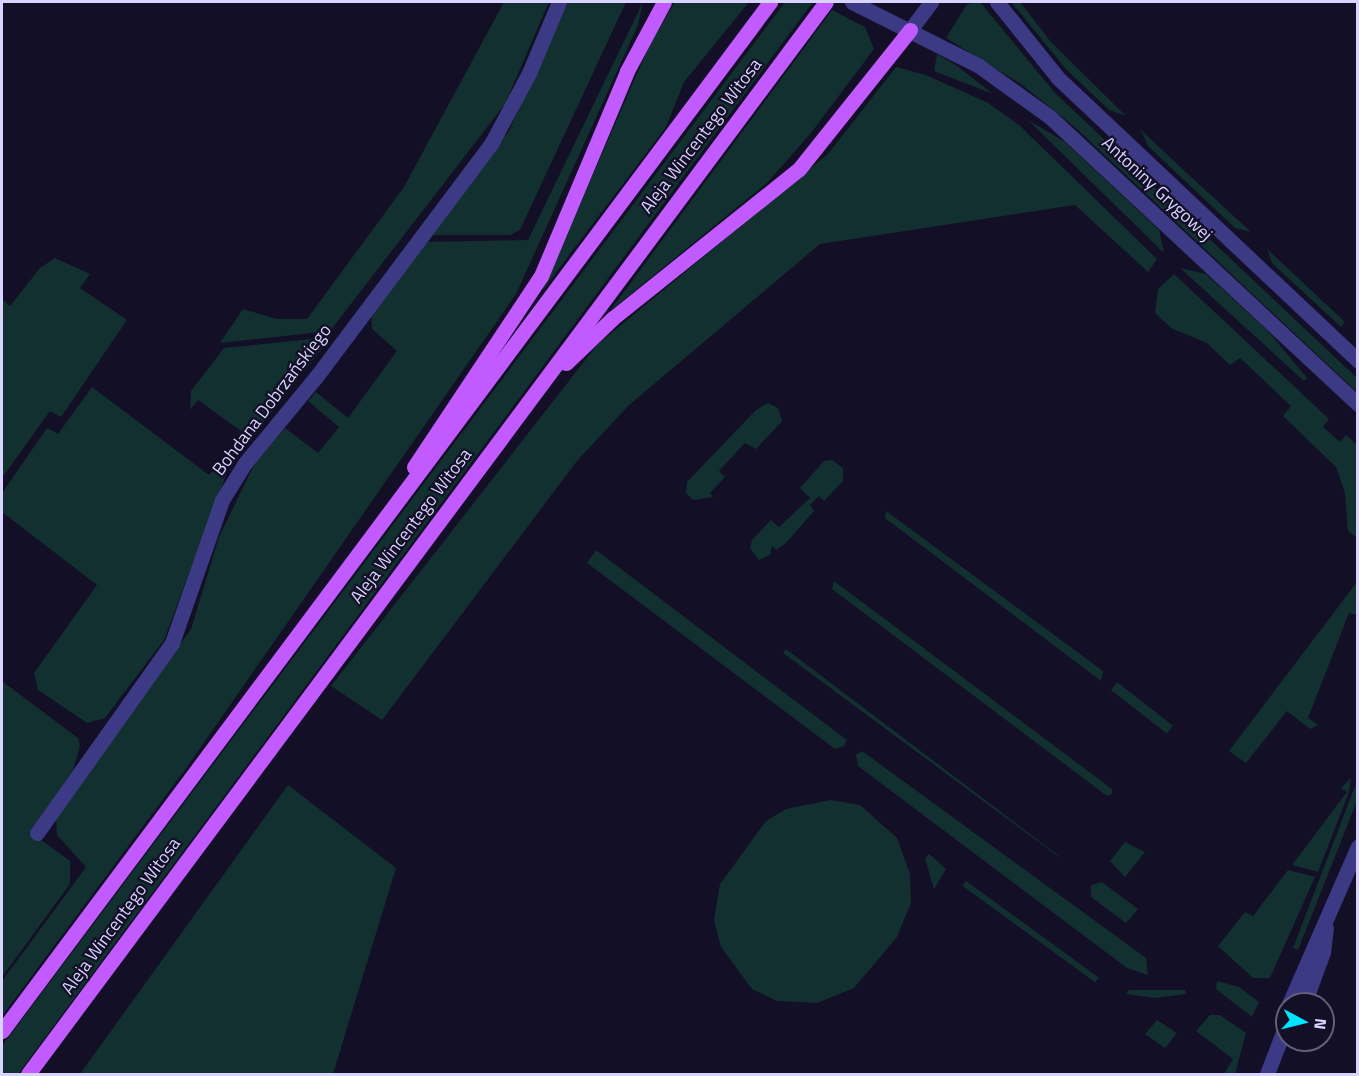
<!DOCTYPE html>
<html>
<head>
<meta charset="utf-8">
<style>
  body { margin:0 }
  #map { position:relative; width:1359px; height:1076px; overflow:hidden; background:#130f26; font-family:"Titillium Web",sans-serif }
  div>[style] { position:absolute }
  .green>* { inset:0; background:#12302f; transform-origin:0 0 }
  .minor>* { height:15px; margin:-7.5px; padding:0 7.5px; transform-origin:7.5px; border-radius:7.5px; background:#3d3a85 }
  .major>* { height:15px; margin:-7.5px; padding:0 7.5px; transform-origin:7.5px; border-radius:7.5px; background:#c25bff }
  span { translate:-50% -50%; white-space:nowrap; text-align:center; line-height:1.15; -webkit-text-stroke:4.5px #130f26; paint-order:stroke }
  .street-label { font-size:18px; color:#d9d4ff }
  .frame { position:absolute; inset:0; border:3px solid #d9d4ff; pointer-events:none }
  .north { position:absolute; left:1275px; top:992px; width:60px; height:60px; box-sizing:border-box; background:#130f26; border:2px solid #625e7d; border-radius:50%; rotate:97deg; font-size:16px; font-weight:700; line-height:24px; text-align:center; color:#d9d4ff }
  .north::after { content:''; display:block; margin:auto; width:21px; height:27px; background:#00e5ff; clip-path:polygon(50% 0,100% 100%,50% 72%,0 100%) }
</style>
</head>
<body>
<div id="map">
  <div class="green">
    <div style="clip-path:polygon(504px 2px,549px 2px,505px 104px,330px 331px,220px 343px,243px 309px,277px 319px,307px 319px,404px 187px)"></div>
    <div style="clip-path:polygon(568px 2px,626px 2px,520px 230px,510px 235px,431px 235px,509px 131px)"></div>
    <div style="clip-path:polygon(643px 2px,638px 25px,516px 294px,187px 767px,2px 1016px,2px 981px,86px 867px,57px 835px,56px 816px,191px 629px,219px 537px,255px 463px,285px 428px,318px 453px,339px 427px,308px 401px,316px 392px,348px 418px,397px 351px,372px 329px,371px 314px,426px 242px,528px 240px)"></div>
    <div style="clip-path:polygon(675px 2px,749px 2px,684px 82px,666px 127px,542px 291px,650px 44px)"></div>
    <div style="clip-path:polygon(785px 2px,813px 2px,18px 1074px,2px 1074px,2px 1046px)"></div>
    <div style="clip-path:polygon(980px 2px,1055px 93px,1357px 378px,1357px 392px,1076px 128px,1021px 84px,946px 38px,967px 4px)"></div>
    <div style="clip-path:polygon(1011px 2px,1020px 2px,1051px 42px,1126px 116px,1109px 110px,1066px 69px)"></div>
    <div style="clip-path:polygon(832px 10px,865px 27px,874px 49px,811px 133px,768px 182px,610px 311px)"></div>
    <div style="clip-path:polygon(937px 54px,956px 65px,993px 94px,934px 71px)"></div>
    <div style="clip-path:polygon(896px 67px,926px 75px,988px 103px,1019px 125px,1157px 259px,1148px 272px,1075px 205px,820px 244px,628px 406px,577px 461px,382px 720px,331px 686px,597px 345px,828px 154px)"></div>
    <div style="clip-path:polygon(1028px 120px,1065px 142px,1159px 230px,1164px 253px)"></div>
    <div style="clip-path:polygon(1141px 130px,1176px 163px,1251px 232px,1235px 228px,1148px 146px)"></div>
    <div style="clip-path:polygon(1267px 249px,1345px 322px,1341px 327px,1272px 263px)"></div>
    <div style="clip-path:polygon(55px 258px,90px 274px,80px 288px,127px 320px,61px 417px,50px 411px,2px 478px,2px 299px,10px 306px,40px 268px)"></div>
    <div style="clip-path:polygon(1180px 268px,1206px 274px,1267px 330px,1307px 378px,1304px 381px)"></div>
    <div style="clip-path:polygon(1174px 274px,1329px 419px,1323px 427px,1340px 442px,1346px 435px,1357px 445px,1357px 538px,1348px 531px,1345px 493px,1336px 467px,1283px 416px,1291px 406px,1240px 358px,1230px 365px,1207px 343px,1171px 328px,1155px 313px,1158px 289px)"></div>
    <div style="clip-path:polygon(331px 337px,247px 443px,234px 442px,241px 431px,198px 400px,190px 410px,191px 391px,224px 348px)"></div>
    <div style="clip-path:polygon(92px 387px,209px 475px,221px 462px,229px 467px,164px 640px,105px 718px,87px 723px,38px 690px,34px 673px,97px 585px,2px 512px,2px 493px,47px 428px,58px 434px)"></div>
    <div style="clip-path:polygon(768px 403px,778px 408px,782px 421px,756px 449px,745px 443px,719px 471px,725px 477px,710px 493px,713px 497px,693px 500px,686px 493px,687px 482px,756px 410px)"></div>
    <div style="clip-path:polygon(832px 460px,843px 468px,843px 481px,824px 501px,819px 496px,810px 505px,814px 511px,786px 543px,776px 550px,772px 546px,770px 555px,759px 560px,750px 548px,752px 540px,771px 520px,779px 527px,810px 498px,800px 488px,824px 461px)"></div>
    <div style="clip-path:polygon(886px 511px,1103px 671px,1101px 681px,885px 518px)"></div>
    <div style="clip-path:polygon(596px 550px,847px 740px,844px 746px,835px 749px,587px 563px)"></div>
    <div style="clip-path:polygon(834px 581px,1112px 789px,1112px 794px,1107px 796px,832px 589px)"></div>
    <div style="clip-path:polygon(1357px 582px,1357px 615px,1349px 613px,1308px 718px,1318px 725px,1310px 729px,1287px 711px,1246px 763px,1229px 751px)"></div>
    <div style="clip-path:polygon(786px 649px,1059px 856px,1059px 857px,783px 653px)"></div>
    <div style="clip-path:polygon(2px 681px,78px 738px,80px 746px,73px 770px,30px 832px,70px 861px,70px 884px,2px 977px)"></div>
    <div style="left:1117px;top:682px;width:71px;height:10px;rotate:38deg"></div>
    <div style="clip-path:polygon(862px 751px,1146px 958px,1148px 975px,1127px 968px,858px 766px,856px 755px)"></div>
    <div style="clip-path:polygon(1351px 778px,1349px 792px,1318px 872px,1292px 865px,1347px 792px,1341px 788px)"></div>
    <div style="clip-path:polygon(1357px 781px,1357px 801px,1298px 950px,1293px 948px)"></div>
    <div style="clip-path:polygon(288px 785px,396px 868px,333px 1074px,80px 1074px)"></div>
    <div style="clip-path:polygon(831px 800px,860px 805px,897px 838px,910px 874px,911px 903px,897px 937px,854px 988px,817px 1003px,777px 1001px,752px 989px,721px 947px,714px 920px,720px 884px,766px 821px,786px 809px)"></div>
    <div style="clip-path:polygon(1125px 842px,1145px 852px,1125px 877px,1110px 861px)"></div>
    <div style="clip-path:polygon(929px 854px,946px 869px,934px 889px,925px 859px)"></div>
    <div style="clip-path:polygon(1288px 870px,1315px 877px,1270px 978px,1253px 978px,1218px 946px,1245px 912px,1253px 916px)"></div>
    <div style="left:966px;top:881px;width:164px;height:6px;rotate:36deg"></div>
    <div style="clip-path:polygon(1102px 882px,1138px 909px,1126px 923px,1091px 897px,1091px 885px)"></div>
    <div style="clip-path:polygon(1217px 981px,1239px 987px,1259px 1002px,1252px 1017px,1216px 989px)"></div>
    <div style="clip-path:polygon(1129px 990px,1185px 990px,1186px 994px,1154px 998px,1126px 994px)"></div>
    <div style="clip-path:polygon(1210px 1015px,1220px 1015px,1246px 1033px,1235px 1074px,1224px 1074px,1233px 1059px,1196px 1031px)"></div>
    <div style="clip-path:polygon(1157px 1020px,1177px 1033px,1165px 1048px,1145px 1034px)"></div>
  </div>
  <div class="minor">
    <div style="left:852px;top:2px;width:142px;rotate:26.7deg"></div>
    <div style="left:979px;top:66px;width:87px;rotate:35.7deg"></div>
    <div style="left:1050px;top:117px;width:421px;rotate:43deg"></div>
    <div style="left:997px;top:2px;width:97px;rotate:51.2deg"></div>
    <div style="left:1058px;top:78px;width:412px;rotate:43.3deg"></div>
    <div style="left:910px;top:30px;width:35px;rotate:-53deg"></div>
    <div style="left:37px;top:833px;width:233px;rotate:-54.6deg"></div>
    <div style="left:172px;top:643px;width:151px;rotate:-70.7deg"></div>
    <div style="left:222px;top:500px;width:44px;rotate:-58.1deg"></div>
    <div style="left:245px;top:463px;width:112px;rotate:-50.5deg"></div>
    <div style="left:316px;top:377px;width:291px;rotate:-53.1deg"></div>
    <div style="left:491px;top:144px;width:81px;rotate:-61.8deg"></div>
    <div style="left:529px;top:73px;width:77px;rotate:-67.1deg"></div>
    <div style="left:1289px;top:1004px;width:172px;rotate:-66.4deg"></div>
    <div style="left:1304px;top:1004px;width:55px;rotate:-69.9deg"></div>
    <div style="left:1323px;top:952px;width:24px;rotate:-83deg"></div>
    <div style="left:1267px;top:1074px;width:56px;rotate:-69deg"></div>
  </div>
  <div class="major">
    <div style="left:566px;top:363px;width:65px;rotate:-43.8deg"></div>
    <div style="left:613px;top:318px;width:238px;rotate:-38.7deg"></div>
    <div style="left:799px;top:169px;width:178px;rotate:-51.4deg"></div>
    <div style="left:414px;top:467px;width:229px;rotate:-56.4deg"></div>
    <div style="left:541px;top:276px;width:222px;rotate:-67.2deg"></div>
    <div style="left:627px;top:71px;width:78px;rotate:-61.8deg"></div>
    <div style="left:2px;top:1031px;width:1284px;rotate:-53.26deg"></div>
    <div style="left:28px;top:1074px;width:1336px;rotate:-53.34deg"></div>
  </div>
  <div class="street-label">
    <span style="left:701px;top:136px;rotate:-53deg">Aleja Wincentego Witosa</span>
    <span style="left:1157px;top:189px;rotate:43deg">Antoniny Grygowej</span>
    <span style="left:272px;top:400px;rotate:-53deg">Bohdana Dobrzańskiego</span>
    <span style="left:411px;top:526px;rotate:-53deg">Aleja Wincentego Witosa</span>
    <span style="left:121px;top:916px;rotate:-54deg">Aleja Wincentego Witosa</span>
  </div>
  <div class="frame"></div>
  <div class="north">N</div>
</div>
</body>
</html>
